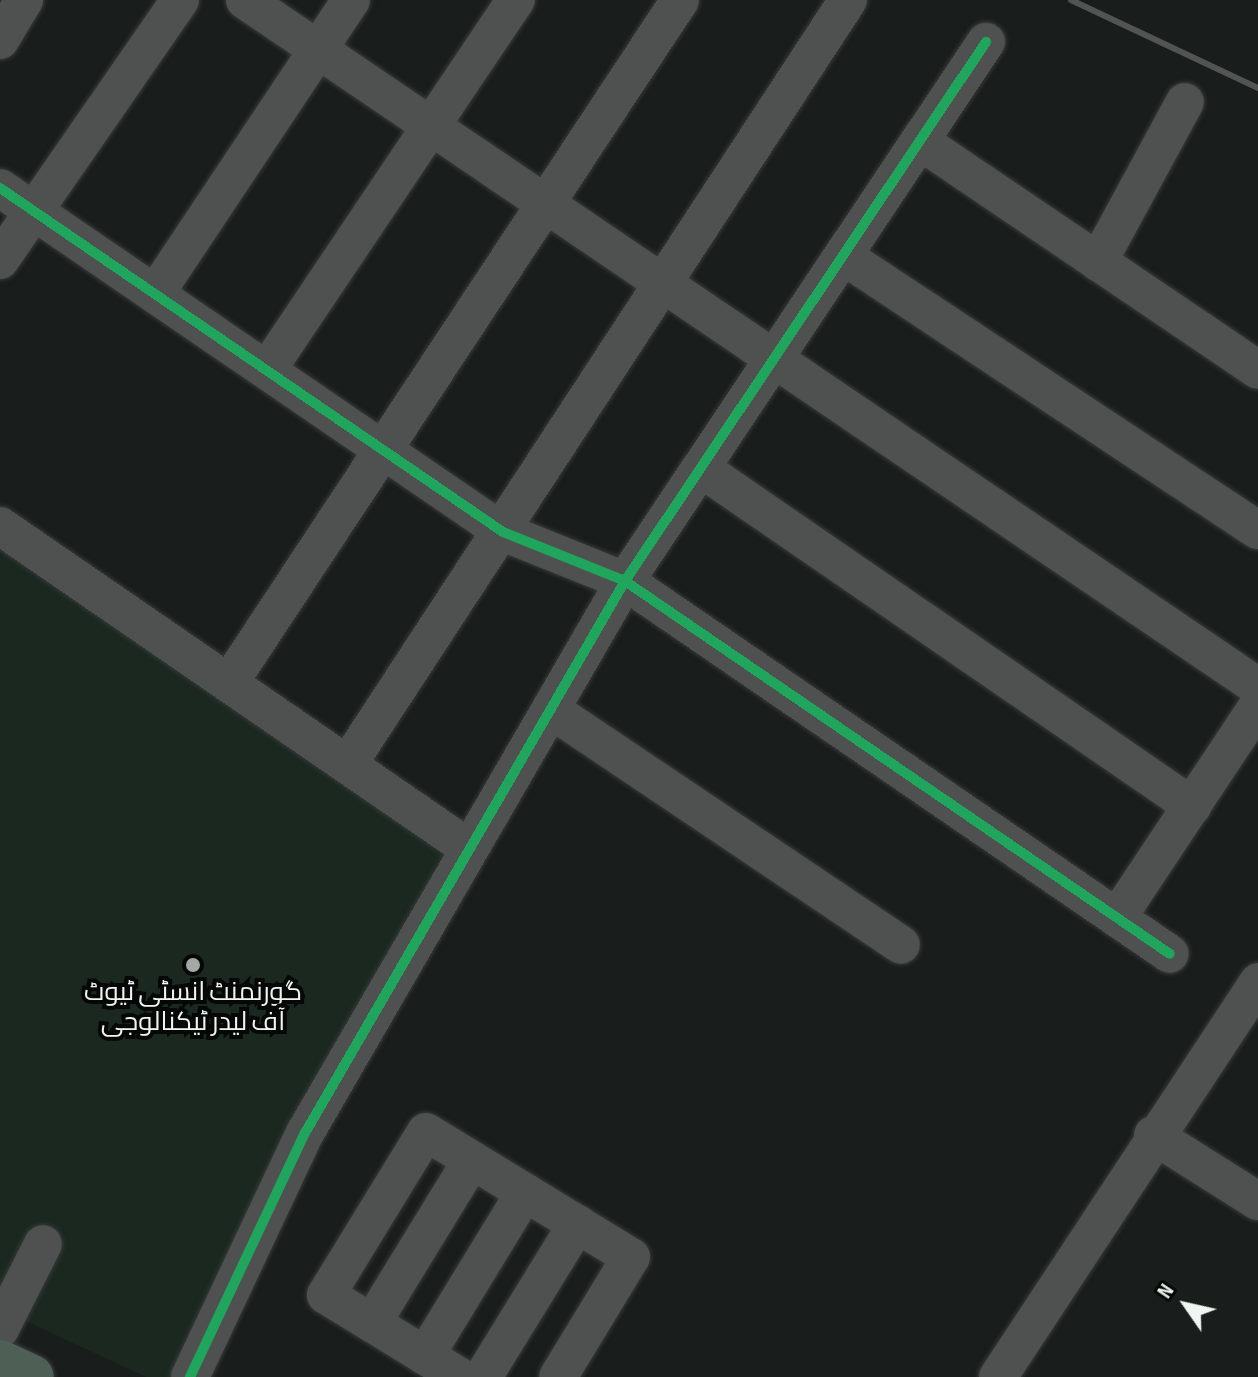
<!DOCTYPE html>
<html>
<head>
<meta charset="utf-8">
<style>
  body { margin:0 }
  #map { position:relative; width:1258px; height:1377px; overflow:hidden; background:#191d1b; font-family:"Sofia Sans Condensed",Cairo,sans-serif }
  div>[style] { position:absolute }
  .built>* { inset:0; background:#1b2820 }
  .roads { filter:drop-shadow(0 0 2px #363a38) drop-shadow(0 0 2px #363a38) }
  .minor>* { height:38px; margin:-19px; padding:0 19px; transform-origin:19px; border-radius:19px; background:#4e514f }
  .highway>* { height:44px; margin:-22px; padding:0 22px; transform-origin:22px; border-radius:22px; background:#4e5f56 }
  .rail>* { height:6px; margin:-3px; padding:0 3px; transform-origin:3px; border-radius:3px; background:#525453 }
  .cycleway>* { height:10px; margin:-5px; padding:0 5px; transform-origin:5px; border-radius:5px; background:#20a55d }
  .dots>* { width:22px; height:22px; translate:-50% -50%; box-sizing:border-box; border:4px solid #050806; border-radius:50% }
  span { translate:-50% -50%; white-space:nowrap; text-align:center; line-height:1.15; -webkit-text-stroke:8px #050806; paint-order:stroke }
  .poi-label { font-size:26px; color:#eff5f1 }
  .north { position:absolute; left:1146px; top:1265px; width:80px; height:80px; -webkit-text-stroke:6px #050806; paint-order:stroke; rotate:304deg; font-size:22px; font-weight:700; line-height:32px; text-align:center; color:#eff5f1 }
  .north::after { content:''; display:block; margin:auto; width:28px; height:36px; background:#eff5f1; clip-path:polygon(50% 0,100% 100%,50% 72%,0 100%) }
</style>
</head>
<body>
<div id="map">
  <div class="built">
    <div style="clip-path:polygon(0 529px,457px 839px,178px 1377px,146px 1377px,0 1309px)"></div>
  </div>
  <div class="roads">
    <div class="minor">
      <div style="left:245px;top:0;width:1224px;rotate:34.14deg"></div>
      <div style="left:0;top:40px;width:47px;rotate:-59deg"></div>
      <div style="left:920px;top:141px;width:408px;rotate:34.1deg"></div>
      <div style="left:0;top:188px;width:609px;rotate:34.37deg"></div>
      <div style="left:503px;top:532px;width:131px;rotate:21.9deg"></div>
      <div style="left:625px;top:581px;width:660px;rotate:34.39deg"></div>
      <div style="left:845px;top:257px;width:495px;rotate:33.5deg"></div>
      <div style="left:0;top:260px;width:316px;rotate:-55.3deg"></div>
      <div style="left:1098px;top:262px;width:182px;rotate:-61.5deg"></div>
      <div style="left:155px;top:294px;width:353px;rotate:-56.3deg"></div>
      <div style="left:267px;top:370px;width:446px;rotate:-56.1deg"></div>
      <div style="left:702px;top:469px;width:595px;rotate:34.52deg"></div>
      <div style="left:0;top:526px;width:567px;rotate:34.5deg"></div>
      <div style="left:229px;top:683px;width:818px;rotate:-56.56deg"></div>
      <div style="left:553px;top:711px;width:419px;rotate:33.9deg"></div>
      <div style="left:348px;top:764px;width:913px;rotate:-56.8deg"></div>
      <div style="left:1117px;top:918px;width:255px;rotate:-56.4deg"></div>
      <div style="left:1153px;top:1135px;width:124px;rotate:32.2deg"></div>
      <div style="left:372px;top:1323px;width:191px;rotate:-58.5deg"></div>
      <div style="left:0;top:1329px;width:95px;rotate:-63.2deg"></div>
      <div style="left:425px;top:1356px;width:192px;rotate:-58.6deg"></div>
      <div style="left:190px;top:1377px;width:270px;rotate:-64.8deg"></div>
      <div style="left:305px;top:1133px;width:638px;rotate:-59.9deg"></div>
      <div style="left:625px;top:581px;width:649px;rotate:-56.19deg"></div>
      <div style="left:460px;top:1377px;width:157px;rotate:-148.5deg"></div>
      <div style="left:326px;top:1295px;width:191px;rotate:-58.5deg"></div>
      <div style="left:426px;top:1132px;width:240px;rotate:31.4deg"></div>
      <div style="left:631px;top:1257px;width:140px;rotate:121.3deg"></div>
      <div style="left:483px;top:1377px;width:180px;rotate:-58.4deg"></div>
      <div style="left:998px;top:1377px;width:473px;rotate:-56.6deg"></div>
    </div>
    <div class="highway">
      <div style="left:0;top:1362px;width:35px;rotate:25deg"></div>
    </div>
  </div>
  <div class="rail">
    <div style="left:1071px;top:0;width:207px;rotate:25.2deg"></div>
  </div>
  <div class="cycleway">
    <div style="left:0;top:188px;width:609px;rotate:34.37deg"></div>
    <div style="left:503px;top:532px;width:131px;rotate:21.9deg"></div>
    <div style="left:625px;top:581px;width:660px;rotate:34.39deg"></div>
    <div style="left:190px;top:1377px;width:270px;rotate:-64.8deg"></div>
    <div style="left:305px;top:1133px;width:638px;rotate:-59.9deg"></div>
    <div style="left:625px;top:581px;width:649px;rotate:-56.19deg"></div>
  </div>
  <div class="dots">
    <div style="left:193px;top:965px;background:#a4a9a6"></div>
  </div>
  <div class="poi-label">
    <span style="left:193px;top:1008px">گورنمنٹ انسٹی ٹیوٹ<br>آف لیدر ٹیکنالوجی</span>
  </div>
  <div class="north">N</div>
</div>
</body>
</html>
